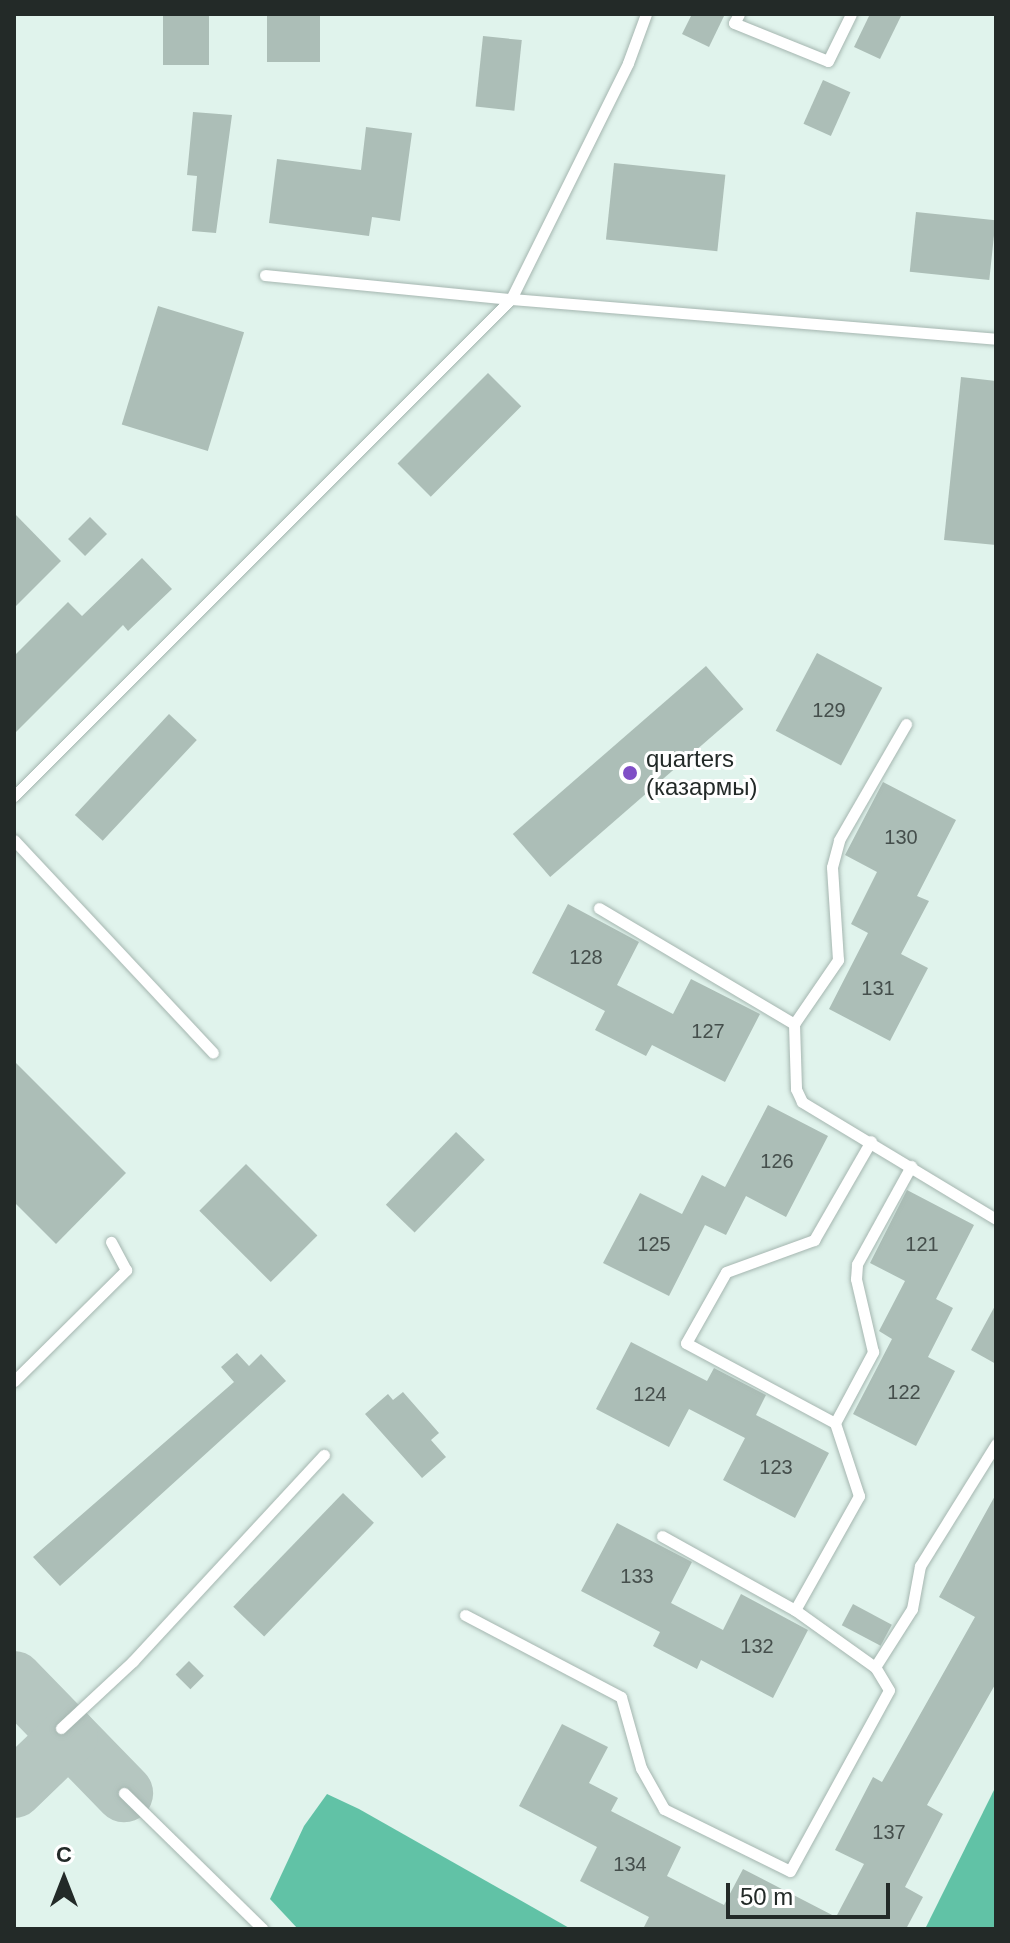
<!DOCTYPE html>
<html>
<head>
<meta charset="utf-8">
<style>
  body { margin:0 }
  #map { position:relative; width:1010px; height:1943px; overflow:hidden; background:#e0f3ec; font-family:Helvetica,sans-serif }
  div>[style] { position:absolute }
  .forest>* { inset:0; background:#61c2a6 }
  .taxiway>* { height:58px; margin:-29px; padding:0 29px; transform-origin:29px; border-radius:29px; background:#b5c6c0 }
  .building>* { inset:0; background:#acbeb7; transform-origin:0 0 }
  .roads { filter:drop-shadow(0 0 2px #a5b6b0) drop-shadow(0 0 2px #a5b6b0) }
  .lane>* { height:11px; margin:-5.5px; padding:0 5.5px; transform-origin:5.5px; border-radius:5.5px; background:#fff }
  .dots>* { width:22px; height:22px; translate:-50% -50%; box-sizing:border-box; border:4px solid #fff; border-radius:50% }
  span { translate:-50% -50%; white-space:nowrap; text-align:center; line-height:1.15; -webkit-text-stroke:6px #fff; paint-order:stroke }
  .number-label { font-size:20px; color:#454f4c }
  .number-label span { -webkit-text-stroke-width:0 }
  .poi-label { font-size:24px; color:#232a28 }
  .left { translate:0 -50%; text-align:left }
  .frame { position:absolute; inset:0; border:16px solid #232a28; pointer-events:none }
  .north { position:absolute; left:24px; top:1839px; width:80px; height:80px; -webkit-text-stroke:6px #fff; paint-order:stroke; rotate:0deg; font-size:22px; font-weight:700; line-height:32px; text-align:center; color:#232a28 }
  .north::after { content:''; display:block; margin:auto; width:28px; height:36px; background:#232a28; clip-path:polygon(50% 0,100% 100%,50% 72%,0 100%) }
  .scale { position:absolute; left:726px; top:1883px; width:164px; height:36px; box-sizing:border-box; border:4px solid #232a28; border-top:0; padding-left:10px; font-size:24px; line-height:28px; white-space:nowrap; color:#232a28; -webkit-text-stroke:6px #fff; paint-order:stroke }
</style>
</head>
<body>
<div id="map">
  <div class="forest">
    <div style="clip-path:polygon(996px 1786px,996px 1929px,925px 1929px)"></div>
    <div style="clip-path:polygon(327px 1794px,359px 1809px,571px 1929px,298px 1929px,270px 1899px,304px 1826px)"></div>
  </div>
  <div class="taxiway">
    <div style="left:14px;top:1680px;width:158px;rotate:45.8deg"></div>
    <div style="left:14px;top:1789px;width:76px;rotate:-43.9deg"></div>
  </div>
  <div class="building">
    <div style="left:163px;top:14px;width:46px;height:51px"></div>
    <div style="left:267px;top:14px;width:53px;height:48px"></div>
    <div style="clip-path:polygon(692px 14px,725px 14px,709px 47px,682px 34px)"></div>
    <div style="clip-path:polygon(870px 14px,902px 14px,880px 59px,854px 47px)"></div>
    <div style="left:483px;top:36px;width:39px;height:71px;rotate:6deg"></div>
    <div style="left:823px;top:80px;width:30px;height:48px;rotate:24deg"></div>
    <div style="clip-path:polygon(193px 112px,232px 115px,216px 233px,192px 231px,197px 176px,187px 175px)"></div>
    <div style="clip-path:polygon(366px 127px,412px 133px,400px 221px,372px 217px,369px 236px,269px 223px,277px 159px,361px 170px)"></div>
    <div style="left:614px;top:163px;width:112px;height:77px;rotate:6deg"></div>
    <div style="left:916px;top:212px;width:80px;height:60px;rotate:6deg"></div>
    <div style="left:158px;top:306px;width:90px;height:124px;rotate:17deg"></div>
    <div style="left:488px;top:373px;width:47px;height:128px;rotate:45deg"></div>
    <div style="clip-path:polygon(961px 377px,996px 381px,996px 545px,944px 540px)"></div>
    <div style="clip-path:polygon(14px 513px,61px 561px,14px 608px)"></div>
    <div style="left:90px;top:517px;width:24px;height:31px;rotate:45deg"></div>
    <div style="clip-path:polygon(142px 558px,172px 589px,128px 631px,123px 625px,14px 734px,14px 656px,68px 602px,82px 616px)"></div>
    <div style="left:817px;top:653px;width:74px;height:88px;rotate:28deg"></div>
    <div style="left:706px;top:666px;width:57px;height:256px;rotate:49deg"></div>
    <div style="left:169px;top:714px;width:38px;height:138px;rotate:43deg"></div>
    <div style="clip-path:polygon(883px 782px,956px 820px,917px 896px,929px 901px,901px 954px,928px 968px,890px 1041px,829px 1009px,868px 933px,851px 924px,877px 872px,845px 855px)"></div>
    <div style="clip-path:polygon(568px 904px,639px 942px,617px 985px,673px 1014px,691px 979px,760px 1014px,725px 1082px,652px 1045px,646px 1056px,595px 1030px,605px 1011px,532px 973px)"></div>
    <div style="clip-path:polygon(14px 1061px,126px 1173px,56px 1244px,14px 1202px)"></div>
    <div style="clip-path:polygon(768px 1105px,828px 1136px,786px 1217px,746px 1196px,726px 1235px,705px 1225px,669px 1296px,603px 1263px,640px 1193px,682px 1214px,702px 1175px,725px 1187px)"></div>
    <div style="left:456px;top:1132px;width:40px;height:101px;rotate:44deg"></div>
    <div style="left:246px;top:1164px;width:101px;height:66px;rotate:45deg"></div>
    <div style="clip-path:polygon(907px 1190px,974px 1225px,936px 1299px,953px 1308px,928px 1357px,955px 1371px,916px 1446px,853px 1414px,892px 1339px,879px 1331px,905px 1281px,870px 1263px)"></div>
    <div style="clip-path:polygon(996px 1304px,996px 1364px,971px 1350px)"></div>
    <div style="clip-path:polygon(631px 1342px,707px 1381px,714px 1368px,766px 1395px,756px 1415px,829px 1453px,795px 1518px,723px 1480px,745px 1438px,689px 1409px,669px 1447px,596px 1409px)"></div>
    <div style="clip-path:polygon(237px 1353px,249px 1366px,261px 1354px,286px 1381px,60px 1586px,33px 1557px,234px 1382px,221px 1367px)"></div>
    <div style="clip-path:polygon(403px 1392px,439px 1433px,431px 1440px,446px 1457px,422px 1478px,365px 1414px,388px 1394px,393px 1400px)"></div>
    <div style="left:343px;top:1493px;width:43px;height:158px;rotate:44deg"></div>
    <div style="clip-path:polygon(996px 1494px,996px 1683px,927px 1805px,943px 1814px,905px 1887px,923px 1897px,906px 1929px,643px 1929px,649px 1917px,580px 1881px,597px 1847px,519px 1806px,562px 1724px,608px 1747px,589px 1783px,618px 1798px,611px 1811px,681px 1847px,667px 1876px,724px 1905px,743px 1869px,836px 1917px,864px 1864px,835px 1850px,873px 1777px,882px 1782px,975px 1617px,939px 1597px)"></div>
    <div style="clip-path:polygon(617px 1523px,692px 1562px,671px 1603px,723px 1630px,741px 1594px,808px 1630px,773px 1698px,701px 1660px,697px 1669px,653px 1646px,660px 1632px,581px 1591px)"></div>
    <div style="left:853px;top:1604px;width:44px;height:24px;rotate:28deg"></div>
    <div style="left:189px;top:1661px;width:21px;height:19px;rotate:45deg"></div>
  </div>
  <div class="roads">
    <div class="lane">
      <div style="left:739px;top:14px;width:10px;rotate:119deg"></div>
      <div style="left:734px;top:23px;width:101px;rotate:22deg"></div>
      <div style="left:828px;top:61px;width:52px;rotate:-63.9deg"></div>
      <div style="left:265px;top:275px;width:247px;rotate:5.6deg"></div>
      <div style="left:511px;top:299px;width:263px;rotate:-63.6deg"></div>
      <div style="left:628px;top:63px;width:52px;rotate:-69.8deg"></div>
      <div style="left:14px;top:796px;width:703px;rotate:-45deg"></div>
      <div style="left:511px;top:299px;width:487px;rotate:4.7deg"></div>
      <div style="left:14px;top:840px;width:291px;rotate:46.9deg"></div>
      <div style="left:599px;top:908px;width:227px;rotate:30.7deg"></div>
      <div style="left:794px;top:1024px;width:65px;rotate:88.2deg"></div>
      <div style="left:796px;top:1089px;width:14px;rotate:65deg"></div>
      <div style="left:802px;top:1102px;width:227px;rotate:31.1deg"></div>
      <div style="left:794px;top:1024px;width:78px;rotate:-55.5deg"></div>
      <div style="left:838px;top:960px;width:93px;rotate:-93.7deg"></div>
      <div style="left:832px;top:867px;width:28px;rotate:-75deg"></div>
      <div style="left:839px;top:840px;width:134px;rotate:-60deg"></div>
      <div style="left:14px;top:1381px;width:158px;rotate:-44.7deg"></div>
      <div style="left:126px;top:1270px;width:32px;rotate:-118deg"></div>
      <div style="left:835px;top:1423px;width:169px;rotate:-151.8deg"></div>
      <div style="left:686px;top:1343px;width:81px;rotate:-60.6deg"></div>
      <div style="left:726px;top:1272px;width:94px;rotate:-20deg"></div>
      <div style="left:814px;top:1240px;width:114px;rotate:-60.1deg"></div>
      <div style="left:662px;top:1536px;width:152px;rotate:29.1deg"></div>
      <div style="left:795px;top:1610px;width:98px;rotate:35.5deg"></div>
      <div style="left:795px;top:1610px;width:131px;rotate:-60.7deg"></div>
      <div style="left:859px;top:1496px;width:77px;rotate:-108.2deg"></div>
      <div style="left:835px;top:1423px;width:81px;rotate:-61.8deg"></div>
      <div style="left:873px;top:1352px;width:75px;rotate:-103.1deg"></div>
      <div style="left:856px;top:1279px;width:15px;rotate:-86deg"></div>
      <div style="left:857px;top:1264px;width:112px;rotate:-61.1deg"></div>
      <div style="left:465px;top:1615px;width:176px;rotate:27.7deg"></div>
      <div style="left:621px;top:1697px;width:74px;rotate:74.3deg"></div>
      <div style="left:641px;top:1768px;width:47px;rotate:60.7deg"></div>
      <div style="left:664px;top:1809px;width:140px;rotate:26.2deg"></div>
      <div style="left:790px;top:1871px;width:206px;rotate:-61.3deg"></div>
      <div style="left:889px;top:1690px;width:27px;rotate:-121deg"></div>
      <div style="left:875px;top:1667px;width:69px;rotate:-57.5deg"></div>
      <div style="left:912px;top:1609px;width:44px;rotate:-79.5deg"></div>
      <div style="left:920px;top:1566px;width:144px;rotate:-58.1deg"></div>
      <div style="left:61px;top:1728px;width:98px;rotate:-42.9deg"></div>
      <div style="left:133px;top:1661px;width:281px;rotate:-47.2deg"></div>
      <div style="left:124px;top:1793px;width:194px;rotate:44.4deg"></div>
    </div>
  </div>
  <div class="dots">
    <div style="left:630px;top:773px;background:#7f4ec6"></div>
  </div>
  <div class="number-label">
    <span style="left:829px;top:710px">129</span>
    <span style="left:901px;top:837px">130</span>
    <span style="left:586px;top:957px">128</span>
    <span style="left:878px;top:988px">131</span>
    <span style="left:708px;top:1031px">127</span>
    <span style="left:777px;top:1161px">126</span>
    <span style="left:654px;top:1244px">125</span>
    <span style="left:922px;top:1244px">121</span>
    <span style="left:904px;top:1392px">122</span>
    <span style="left:650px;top:1394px">124</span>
    <span style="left:776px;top:1467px">123</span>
    <span style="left:637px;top:1576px">133</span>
    <span style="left:757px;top:1646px">132</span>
    <span style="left:889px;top:1832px">137</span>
    <span style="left:630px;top:1864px">134</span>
  </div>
  <div class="poi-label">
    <span class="left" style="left:646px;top:773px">quarters<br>(казармы)</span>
  </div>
  <div class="frame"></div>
  <div class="north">С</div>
  <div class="scale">50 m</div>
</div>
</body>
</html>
